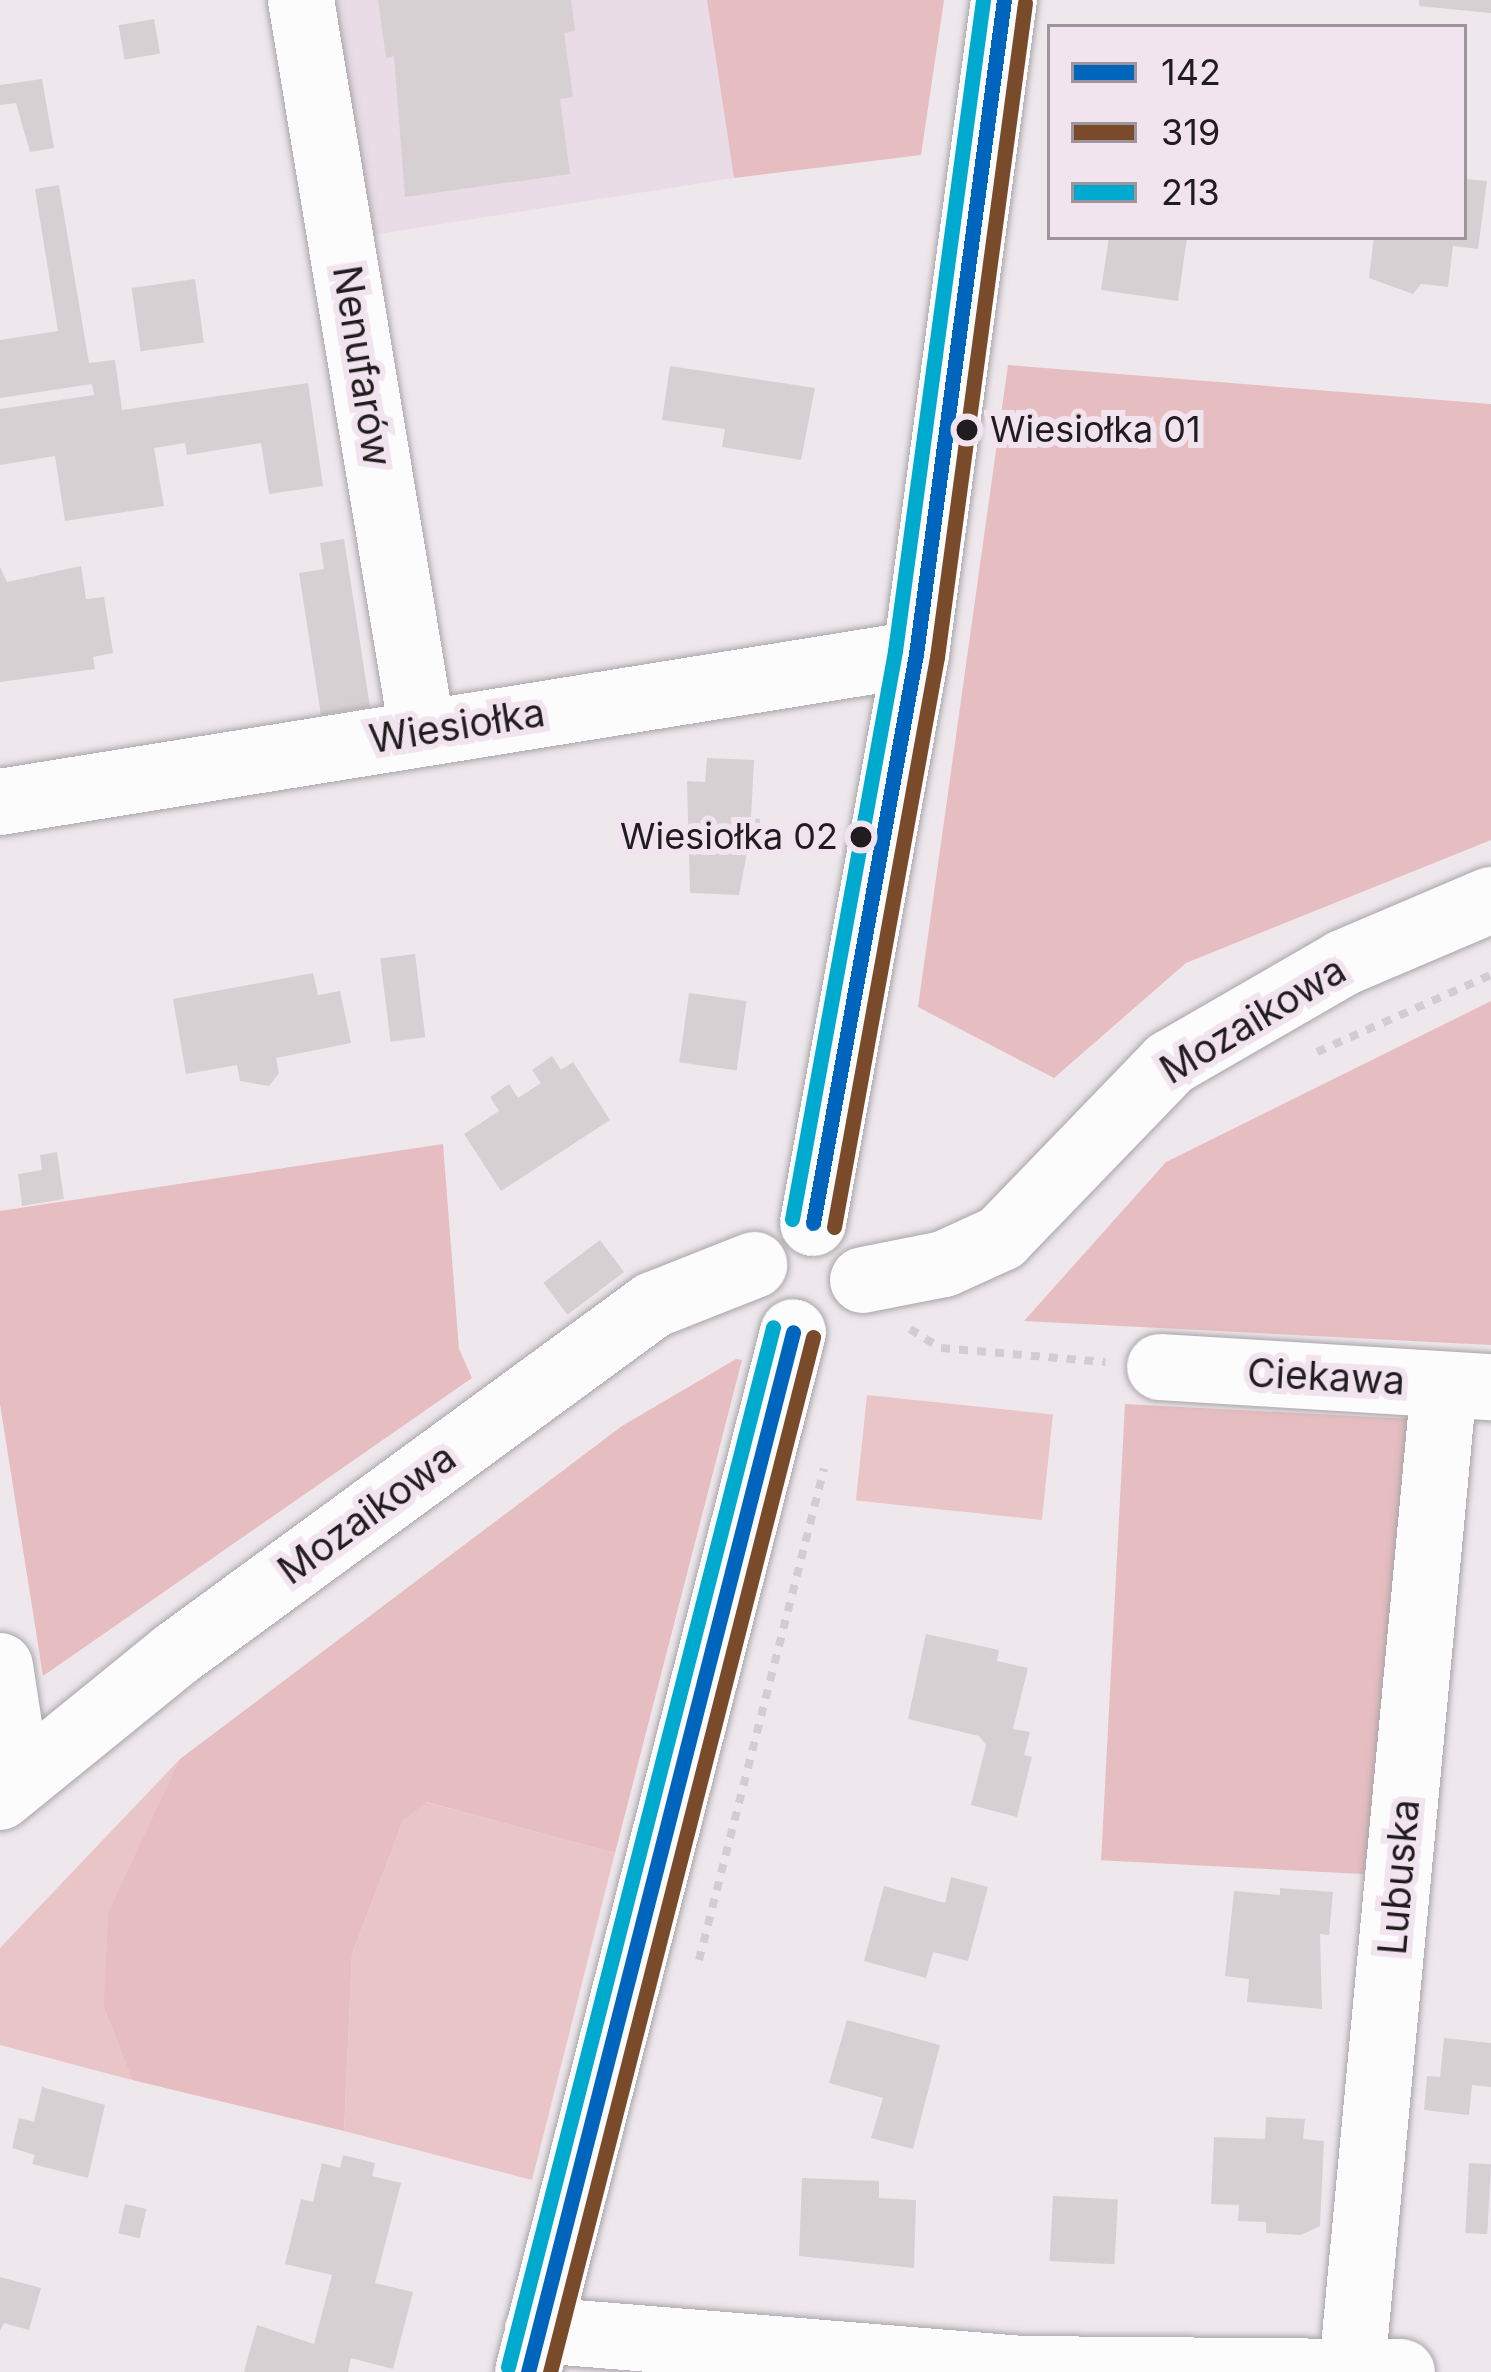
<!DOCTYPE html>
<html>
<head>
<meta charset="utf-8">
<style>
  body { margin:0 }
  #map { position:relative; width:1491px; height:2372px; overflow:hidden; background:#eee8ed; font-family:Inter,sans-serif }
  div>[style] { position:absolute }
  .built>* { inset:0; background:#e9dce6 }
  .green>* { inset:0; background:#eac5c8; transform-origin:0 0 }
  .forest>* { inset:0; background:#e6bdc0; transform-origin:0 0 }
  .building>* { inset:0; background:#d6d0d3; transform-origin:0 0 }
  .path>* { height:8px; margin-top:-4px; transform-origin:0; background:repeating-linear-gradient(90deg,#d0cecf 0 9px,transparent 0 18px) }
  .roads { filter:drop-shadow(0 0 3px #a9a4a8) drop-shadow(0 0 3px #a9a4a8) }
  .minor>* { height:66px; margin:-33px; padding:0 33px; transform-origin:33px; border-radius:33px; background:#fcfcfc }
  .bus-1>* { height:15px; margin:-7.5px; padding:0 7.5px; transform-origin:7.5px; border-radius:7.5px; background:#0065bd }
  .bus-2>* { height:15px; margin:-7.5px; padding:0 7.5px; transform-origin:7.5px; border-radius:7.5px; background:#7a4b2a }
  .bus-3>* { height:15px; margin:-7.5px; padding:0 7.5px; transform-origin:7.5px; border-radius:7.5px; background:#00a9ce }
  .dots>* { width:33px; height:33px; translate:-50% -50%; box-sizing:border-box; border:6px solid #f2e4ee; border-radius:50% }
  span { translate:-50% -50%; white-space:nowrap; text-align:center; line-height:1.15; -webkit-text-stroke:12px #f2e4ee; paint-order:stroke }
  .bus-label { font-size:36px; color:#211c1f }
  .left { translate:0 -50%; text-align:left }
  .right { translate:-100% -50%; text-align:right }
  .street-label { font-size:39px; color:#211c1f }
  .legend { position:absolute; left:1047px; top:24px; width:420px; height:216px; box-sizing:border-box; background:#f2e4ee; border:3px solid #9e949b; margin:0; padding:15px 21px; list-style:none; font-size:36px; color:#211c1f }
  .legend li { display:flex; align-items:center; gap:24px; height:60px }
  .legend b { width:60px; border:3px solid #9e949b }
</style>
</head>
<body>
<div id="map">
  <div class="built">
    <div style="clip-path:polygon(334px 0,707px 0,734px 178px,372px 235px)"></div>
  </div>
  <div class="green">
    <div style="left:867px;top:1395px;width:187px;height:106px;rotate:6deg"></div>
    <div style="clip-path:polygon(180px 1759px,150px 1835px,104px 2008px,132px 2080px,0 2045px,0 1948px)"></div>
    <div style="clip-path:polygon(425px 1802px,615px 1853px,532px 2180px,344px 2131px,352px 1954px,403px 1821px)"></div>
  </div>
  <div class="forest">
    <div style="clip-path:polygon(707px 0,944px 0,921px 155px,734px 178px)"></div>
    <div style="clip-path:polygon(1008px 365px,1491px 404px,1491px 840px,1186px 963px,1054px 1078px,918px 1007px)"></div>
    <div style="clip-path:polygon(1491px 1001px,1491px 1345px,1024px 1321px,1166px 1162px)"></div>
    <div style="clip-path:polygon(443px 1144px,459px 1349px,472px 1378px,43px 1676px,0 1404px,0 1211px)"></div>
    <div style="clip-path:polygon(736px 1359px,742px 1360px,615px 1853px,426px 1802px,403px 1821px,352px 1954px,344px 2131px,132px 2080px,104px 2008px,108px 1913px,180px 1759px,622px 1426px)"></div>
    <div style="left:1125px;top:1404px;width:296px;height:457px;rotate:3deg"></div>
  </div>
  <div class="building">
    <div style="clip-path:polygon(378px 0,571px 0,575px 31px,564px 33px,573px 97px,560px 99px,570px 174px,405px 197px,394px 56px,386px 58px)"></div>
    <div style="clip-path:polygon(1419px 0,1491px 0,1491px 13px,1419px 6px)"></div>
    <div style="left:154px;top:19px;width:35px;height:36px;rotate:80deg"></div>
    <div style="clip-path:polygon(42px 79px,54px 148px,30px 152px,16px 103px,0 105px,0 85px)"></div>
    <div style="clip-path:polygon(1464px 179px,1487px 181px,1478px 249px,1453px 246px,1448px 287px,1421px 284px,1413px 294px,1369px 278px,1374px 237px,1464px 237px)"></div>
    <div style="clip-path:polygon(59px 185px,89px 363px,115px 360px,122px 410px,308px 383px,323px 486px,269px 494px,261px 443px,187px 455px,185px 443px,154px 448px,164px 506px,65px 521px,55px 456px,0 465px,0 409px,94px 395px,92px 384px,0 398px,0 340px,58px 331px,35px 189px)"></div>
    <div style="clip-path:polygon(1109px 237px,1187px 237px,1178px 301px,1101px 290px)"></div>
    <div style="left:195px;top:279px;width:64px;height:64px;rotate:82deg"></div>
    <div style="clip-path:polygon(670px 366px,815px 388px,801px 460px,722px 447px,725px 429px,662px 420px)"></div>
    <div style="clip-path:polygon(344px 539px,370px 707px,321px 715px,299px 573px,324px 569px,320px 543px)"></div>
    <div style="clip-path:polygon(81px 566px,86px 599px,104px 597px,113px 653px,93px 657px,95px 669px,0 682px,0 567px,7px 582px)"></div>
    <div style="clip-path:polygon(707px 758px,754px 760px,751px 818px,760px 819px,760px 837px,750px 837px,739px 895px,690px 893px,687px 781px,705px 782px)"></div>
    <div style="left:415px;top:954px;width:84px;height:35px;rotate:83deg"></div>
    <div style="clip-path:polygon(313px 973px,318px 995px,340px 991px,351px 1043px,276px 1058px,279px 1073px,269px 1086px,240px 1081px,237px 1065px,186px 1074px,173px 999px)"></div>
    <div style="left:689px;top:993px;width:58px;height:70px;rotate:8deg"></div>
    <div style="clip-path:polygon(552px 1056px,561px 1070px,573px 1062px,610px 1120px,501px 1191px,464px 1134px,499px 1111px,490px 1097px,509px 1084px,518px 1098px,541px 1083px,532px 1070px)"></div>
    <div style="clip-path:polygon(57px 1152px,64px 1199px,22px 1206px,18px 1174px,42px 1170px,40px 1155px)"></div>
    <div style="left:600px;top:1240px;width:40px;height:71px;rotate:53deg"></div>
    <div style="clip-path:polygon(926px 1634px,999px 1650px,997px 1661px,1028px 1668px,1013px 1729px,1030px 1732px,1024px 1755px,1032px 1757px,1017px 1817px,971px 1805px,986px 1745px,979px 1736px,908px 1719px)"></div>
    <div style="clip-path:polygon(951px 1877px,988px 1887px,968px 1961px,933px 1952px,926px 1978px,864px 1961px,884px 1886px,945px 1903px)"></div>
    <div style="clip-path:polygon(1280px 1888px,1333px 1892px,1329px 1935px,1320px 1934px,1322px 2009px,1247px 2002px,1249px 1979px,1225px 1976px,1234px 1891px,1280px 1895px)"></div>
    <div style="clip-path:polygon(847px 2020px,940px 2045px,913px 2149px,871px 2138px,883px 2098px,829px 2083px)"></div>
    <div style="clip-path:polygon(1444px 2038px,1491px 2043px,1491px 2087px,1472px 2085px,1469px 2115px,1424px 2110px,1427px 2076px,1440px 2077px)"></div>
    <div style="clip-path:polygon(42px 2087px,105px 2105px,88px 2178px,32px 2164px,35px 2155px,12px 2148px,19px 2118px,34px 2122px)"></div>
    <div style="clip-path:polygon(1266px 2117px,1305px 2119px,1303px 2139px,1324px 2141px,1320px 2226px,1301px 2235px,1266px 2233px,1266px 2222px,1238px 2221px,1239px 2205px,1211px 2204px,1214px 2137px,1265px 2139px)"></div>
    <div style="clip-path:polygon(343px 2155px,375px 2163px,372px 2176px,401px 2183px,375px 2283px,413px 2292px,393px 2369px,351px 2358px,348px 2372px,244px 2372px,257px 2325px,314px 2344px,332px 2275px,285px 2264px,301px 2199px,313px 2202px,322px 2163px,340px 2168px)"></div>
    <div style="left:1469px;top:2163px;width:22px;height:70px;rotate:3deg"></div>
    <div style="clip-path:polygon(802px 2178px,879px 2181px,879px 2198px,916px 2200px,914px 2268px,799px 2256px)"></div>
    <div style="left:1053px;top:2196px;width:65px;height:65px;rotate:3deg"></div>
    <div style="left:125px;top:2204px;width:22px;height:30px;rotate:13deg"></div>
    <div style="clip-path:polygon(0 2277px,41px 2288px,29px 2330px,4px 2323px,0 2331px)"></div>
  </div>
  <div class="path">
    <div style="left:1317px;top:1052px;width:190px;rotate:-23.9deg"></div>
    <div style="left:910px;top:1329px;width:36px;rotate:32deg"></div>
    <div style="left:941px;top:1348px;width:165px;rotate:4.9deg"></div>
    <div style="left:699px;top:1960px;width:507px;rotate:-75.72deg"></div>
  </div>
  <div class="roads">
    <div class="minor">
      <div style="left:301px;top:0;width:741px;rotate:80.6deg"></div>
      <div style="left:0;top:802px;width:928px;rotate:-9.18deg"></div>
      <div style="left:813px;top:1223px;width:578px;rotate:-79.74deg"></div>
      <div style="left:916px;top:654px;width:660px;rotate:-82.34deg"></div>
      <div style="left:863px;top:1280px;width:83px;rotate:-11.2deg"></div>
      <div style="left:944px;top:1264px;width:63px;rotate:-24.5deg"></div>
      <div style="left:1001px;top:1238px;width:243px;rotate:-46deg"></div>
      <div style="left:1170px;top:1063px;width:200px;rotate:-30deg"></div>
      <div style="left:1343px;top:963px;width:161px;rotate:-23.1deg"></div>
      <div style="left:1160px;top:1367px;width:332px;rotate:3.5deg"></div>
      <div style="left:0;top:1666px;width:112px;rotate:81.3deg"></div>
      <div style="left:0;top:1797px;width:227px;rotate:-39.1deg"></div>
      <div style="left:176px;top:1654px;width:591px;rotate:-36.19deg"></div>
      <div style="left:653px;top:1305px;width:109px;rotate:-21.6deg"></div>
      <div style="left:538px;top:2330px;width:485px;rotate:4.6deg"></div>
      <div style="left:1021px;top:2369px;width:381px;rotate:0.5deg"></div>
      <div style="left:1352px;top:2369px;width:988px;rotate:-84.66deg"></div>
      <div style="left:528px;top:2372px;width:1073px;rotate:-75.7deg"></div>
    </div>
  </div>
  <div class="bus-1">
    <div style="left:813px;top:1223px;width:578px;rotate:-79.74deg"></div>
    <div style="left:916px;top:654px;width:660px;rotate:-82.34deg"></div>
    <div style="left:528px;top:2372px;width:1073px;rotate:-75.7deg"></div>
  </div>
  <div class="bus-2">
    <div style="left:834px;top:1227px;width:579px;rotate:-79.76deg"></div>
    <div style="left:937px;top:657px;width:660px;rotate:-82.34deg"></div>
    <div style="left:550px;top:2372px;width:1068px;rotate:-75.74deg"></div>
  </div>
  <div class="bus-3">
    <div style="left:792px;top:1219px;width:577px;rotate:-79.72deg"></div>
    <div style="left:895px;top:651px;width:657px;rotate:-82.3deg"></div>
    <div style="left:508px;top:2367px;width:1073px;rotate:-75.7deg"></div>
  </div>
  <div class="dots">
    <div style="left:967px;top:430px;background:#211c1f"></div>
    <div style="left:861px;top:837px;background:#211c1f"></div>
  </div>
  <div class="bus-label">
    <span class="left" style="left:990px;top:430px">Wiesiołka 01</span>
    <span class="right" style="left:838px;top:837px">Wiesiołka 02</span>
  </div>
  <div class="street-label">
    <span style="left:362px;top:366px;rotate:81deg">Nenufarów</span>
    <span style="left:457px;top:726px;rotate:-9deg">Wiesiołka</span>
    <span style="left:1253px;top:1020px;rotate:-31deg">Mozaikowa</span>
    <span style="left:1326px;top:1377px;rotate:3deg">Ciekawa</span>
    <span style="left:367px;top:1514px;rotate:-36deg">Mozaikowa</span>
    <span style="left:1399px;top:1877px;rotate:-85deg">Lubuska</span>
  </div>
  <ul class="legend">
  <li><b style="height:15px;background:#0065bd"></b>142</li>
  <li><b style="height:15px;background:#7a4b2a"></b>319</li>
  <li><b style="height:15px;background:#00a9ce"></b>213</li>
  </ul>
</div>
</body>
</html>
